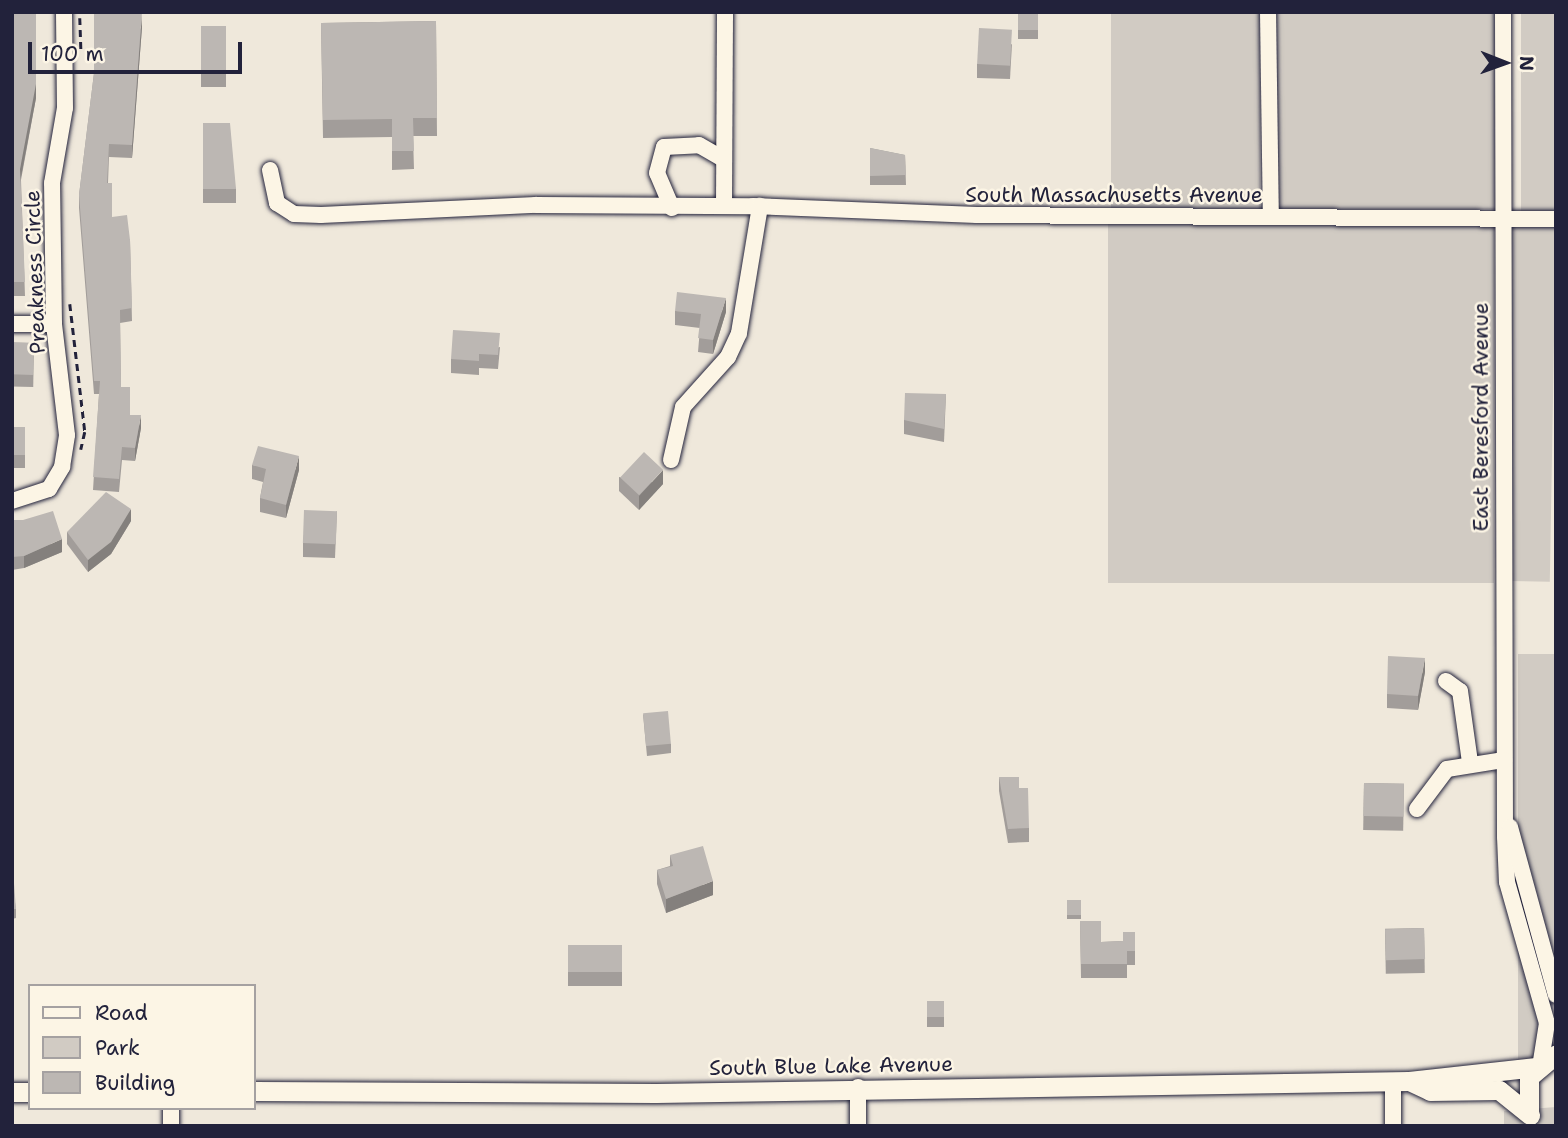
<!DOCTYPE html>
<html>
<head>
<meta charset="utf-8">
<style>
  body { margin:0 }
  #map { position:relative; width:1568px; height:1138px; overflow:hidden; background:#efe8db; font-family:"Shantell Sans",sans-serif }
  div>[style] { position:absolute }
  .green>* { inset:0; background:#d1cbc3; transform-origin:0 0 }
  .path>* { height:2.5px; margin-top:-1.25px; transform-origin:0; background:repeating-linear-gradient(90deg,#22223b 0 7px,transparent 0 12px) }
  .roads { filter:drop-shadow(0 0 2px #22223b) drop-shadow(0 0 2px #22223b) }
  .minor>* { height:16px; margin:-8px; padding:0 8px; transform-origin:8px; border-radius:8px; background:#fcf5e5 }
  .major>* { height:19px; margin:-9.5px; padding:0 9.5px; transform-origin:9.5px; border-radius:9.5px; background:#fcf5e5 }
  .wall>* { inset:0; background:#a29d9a; transform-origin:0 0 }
  .shaded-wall>* { inset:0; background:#84807d }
  .building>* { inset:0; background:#bcb7b3; transform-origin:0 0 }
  span { translate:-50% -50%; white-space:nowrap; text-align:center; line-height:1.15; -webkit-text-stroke:5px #fcf5e5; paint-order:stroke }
  .street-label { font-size:21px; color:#22223b }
  .frame { position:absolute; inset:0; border:14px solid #22223b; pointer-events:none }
  .legend { position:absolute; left:28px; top:984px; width:228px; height:126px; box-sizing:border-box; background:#fcf5e5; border:2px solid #a5a1a1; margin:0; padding:9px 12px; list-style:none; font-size:21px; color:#22223b }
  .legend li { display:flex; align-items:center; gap:14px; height:35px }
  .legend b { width:35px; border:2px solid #a5a1a1 }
  .north { position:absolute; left:1470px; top:28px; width:70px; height:70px; -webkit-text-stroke:5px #fcf5e5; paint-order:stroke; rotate:91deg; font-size:19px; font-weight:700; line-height:28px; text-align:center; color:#22223b }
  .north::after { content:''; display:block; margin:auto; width:24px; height:32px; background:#22223b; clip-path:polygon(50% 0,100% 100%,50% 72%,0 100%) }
  .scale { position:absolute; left:28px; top:42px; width:214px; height:32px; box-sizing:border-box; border:4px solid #22223b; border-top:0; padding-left:9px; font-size:21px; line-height:24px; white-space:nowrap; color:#22223b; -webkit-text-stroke:5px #fcf5e5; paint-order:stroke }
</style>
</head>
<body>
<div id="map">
  <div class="green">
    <div style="left:1111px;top:12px;width:149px;height:197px"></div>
    <div style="left:1277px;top:12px;width:218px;height:197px"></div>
    <div style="left:1521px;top:12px;width:35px;height:200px"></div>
    <div style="left:1108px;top:223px;width:386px;height:360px"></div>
    <div style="left:1510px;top:226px;width:46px;height:355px;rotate:1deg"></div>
    <div style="left:1556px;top:654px;width:418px;height:38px;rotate:90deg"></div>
    <div style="clip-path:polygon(1556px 1107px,1556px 1126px,1504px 1126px,1504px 1111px)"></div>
  </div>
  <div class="path">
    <div style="left:80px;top:18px;width:32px;rotate:88deg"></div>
    <div style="left:70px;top:304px;width:129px;rotate:83.3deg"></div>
    <div style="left:85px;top:432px;width:18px;rotate:103deg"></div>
  </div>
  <div class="roads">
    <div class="minor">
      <div style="left:1268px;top:12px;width:205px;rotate:89.2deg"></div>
      <div style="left:1503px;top:12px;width:825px;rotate:89.86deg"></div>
      <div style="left:1505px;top:837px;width:45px;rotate:87.5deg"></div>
      <div style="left:1507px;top:882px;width:147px;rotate:74.2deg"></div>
      <div style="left:1547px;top:1023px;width:39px;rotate:99deg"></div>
      <div style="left:270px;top:170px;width:34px;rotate:78deg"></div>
      <div style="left:277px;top:203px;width:20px;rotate:33deg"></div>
      <div style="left:294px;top:214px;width:27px;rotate:2deg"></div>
      <div style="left:321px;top:215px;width:215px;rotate:-2.7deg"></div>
      <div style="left:536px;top:205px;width:217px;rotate:0.3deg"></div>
      <div style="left:753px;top:206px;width:224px;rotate:2.3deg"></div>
      <div style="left:977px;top:215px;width:579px;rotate:0.4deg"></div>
      <div style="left:724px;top:206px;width:194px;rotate:-89.7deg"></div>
      <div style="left:672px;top:208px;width:38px;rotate:-113deg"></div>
      <div style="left:657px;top:173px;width:27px;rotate:-75deg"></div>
      <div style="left:664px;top:147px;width:35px;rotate:-3deg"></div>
      <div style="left:699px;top:145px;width:28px;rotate:30deg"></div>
      <div style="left:12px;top:324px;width:42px"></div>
      <div style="left:671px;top:460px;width:54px;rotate:-77.2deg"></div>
      <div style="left:683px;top:407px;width:67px;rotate:-48deg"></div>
      <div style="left:728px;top:357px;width:26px;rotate:-65deg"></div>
      <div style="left:739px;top:333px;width:129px;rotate:-80.6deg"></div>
      <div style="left:12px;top:501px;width:39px;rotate:-18deg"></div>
      <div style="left:49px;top:489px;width:26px;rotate:-59deg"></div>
      <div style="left:62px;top:467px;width:32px;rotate:-81deg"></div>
      <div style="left:67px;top:435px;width:112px;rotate:-96.7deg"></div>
      <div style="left:54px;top:324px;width:141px;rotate:-90.8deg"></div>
      <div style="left:52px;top:183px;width:76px;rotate:-80.2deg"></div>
      <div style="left:65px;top:108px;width:96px;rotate:-90.6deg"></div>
      <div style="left:1446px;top:681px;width:17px;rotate:36deg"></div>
      <div style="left:1460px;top:691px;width:72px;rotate:82deg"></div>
      <div style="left:1417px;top:809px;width:50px;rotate:-53.1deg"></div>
      <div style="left:1447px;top:769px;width:58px;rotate:-9deg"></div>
      <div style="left:1510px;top:827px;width:174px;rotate:74.7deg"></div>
      <div style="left:858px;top:1087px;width:39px;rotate:90deg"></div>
      <div style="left:171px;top:1126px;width:18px;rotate:-90deg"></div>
      <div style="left:1393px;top:1126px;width:45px;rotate:-90deg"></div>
    </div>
    <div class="major">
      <div style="left:1409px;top:1081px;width:23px;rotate:25deg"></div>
      <div style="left:1430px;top:1091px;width:69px;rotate:-0.8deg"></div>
      <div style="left:1499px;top:1090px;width:40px;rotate:39deg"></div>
      <div style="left:254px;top:1091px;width:402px;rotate:0.3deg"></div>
      <div style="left:656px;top:1093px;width:753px;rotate:-0.91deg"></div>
      <div style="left:1409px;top:1081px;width:128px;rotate:-6.3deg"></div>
      <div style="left:12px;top:1092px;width:18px"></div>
      <div style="left:1529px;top:1112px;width:35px;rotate:-90deg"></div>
      <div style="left:1529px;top:1077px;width:35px;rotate:-40deg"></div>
    </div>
  </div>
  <div class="wall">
    <div style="clip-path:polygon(12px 12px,36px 12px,36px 98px,21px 180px,25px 296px,12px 296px)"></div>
    <div style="left:1018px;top:12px;width:20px;height:27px"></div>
    <div style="clip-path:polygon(436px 21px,437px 136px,413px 136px,414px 169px,392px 170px,392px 137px,323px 138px,321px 23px)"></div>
    <div style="left:226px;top:26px;width:61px;height:25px;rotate:90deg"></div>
    <div style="clip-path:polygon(142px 27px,132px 158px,109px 157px,108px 183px,112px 217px,130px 240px,132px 321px,120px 323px,121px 387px,130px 415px,141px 428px,135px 461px,122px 460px,119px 492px,93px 490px,99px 394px,94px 394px,79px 208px,79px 195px,94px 73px)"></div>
    <div style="clip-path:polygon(1012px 44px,1010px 79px,977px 78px,977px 64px)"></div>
    <div style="clip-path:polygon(203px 123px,236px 189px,236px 203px,203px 203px)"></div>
    <div style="clip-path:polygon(870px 148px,905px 155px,906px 185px,870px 185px)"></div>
    <div style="clip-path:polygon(675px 311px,726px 312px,713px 354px,698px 352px,700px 328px,675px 325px)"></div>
    <div style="left:34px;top:343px;width:44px;height:22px;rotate:91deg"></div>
    <div style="clip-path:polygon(500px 347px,498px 369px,479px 368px,479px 375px,451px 373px,451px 359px)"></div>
    <div style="clip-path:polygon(946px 394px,944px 442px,904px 434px,904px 420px)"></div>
    <div style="left:25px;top:427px;width:41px;height:13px;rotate:90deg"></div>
    <div style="clip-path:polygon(252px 465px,299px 470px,286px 518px,260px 512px,260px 498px,263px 482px,252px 479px)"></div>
    <div style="clip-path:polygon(619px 477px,663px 484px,639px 510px,619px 491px)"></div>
    <div style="clip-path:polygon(337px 511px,335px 558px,303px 557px,303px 543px)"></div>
    <div style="clip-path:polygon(12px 520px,62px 552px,24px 568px,12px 570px)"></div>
    <div style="clip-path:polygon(131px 521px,111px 554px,88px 572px,67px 544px,67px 532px)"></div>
    <div style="clip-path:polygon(1425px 672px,1418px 710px,1387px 708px,1387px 694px)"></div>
    <div style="clip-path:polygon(643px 714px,671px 744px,671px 753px,647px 756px)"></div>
    <div style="clip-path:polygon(999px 777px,1029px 828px,1029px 842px,1008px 843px,999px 791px)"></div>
    <div style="left:1364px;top:783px;width:40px;height:47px;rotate:1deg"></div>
    <div style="clip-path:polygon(670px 855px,713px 895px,666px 913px,657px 884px,657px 870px,670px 866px)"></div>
    <div style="clip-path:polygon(12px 883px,16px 909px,16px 918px,12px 919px)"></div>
    <div style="left:1081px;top:900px;width:19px;height:14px;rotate:90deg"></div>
    <div style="clip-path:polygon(1080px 921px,1101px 942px,1123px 941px,1135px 932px,1135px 965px,1127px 965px,1127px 978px,1081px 978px)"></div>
    <div style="left:1424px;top:928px;width:45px;height:39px;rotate:89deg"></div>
    <div style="left:568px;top:945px;width:54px;height:41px"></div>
    <div style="left:944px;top:1001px;width:26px;height:17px;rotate:90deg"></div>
  </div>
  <div class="shaded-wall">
    <div style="clip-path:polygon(36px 12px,36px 98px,20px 182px,20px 169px)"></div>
    <div style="clip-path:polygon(142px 14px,142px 27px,132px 158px,132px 145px)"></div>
    <div style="clip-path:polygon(726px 298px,726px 312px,713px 354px,713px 340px)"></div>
    <div style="clip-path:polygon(141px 415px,141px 428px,135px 461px,135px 448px)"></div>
    <div style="clip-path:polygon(299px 456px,299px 470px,286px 518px,286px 505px)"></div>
    <div style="clip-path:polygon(663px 470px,663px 484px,639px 510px,639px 496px)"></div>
    <div style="clip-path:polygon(131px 509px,131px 521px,111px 554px,88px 572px,88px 560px)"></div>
    <div style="clip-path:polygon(62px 539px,62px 552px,24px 568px,24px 556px)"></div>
    <div style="clip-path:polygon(1425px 658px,1425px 672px,1418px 710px,1418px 696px)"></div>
    <div style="clip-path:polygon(713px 881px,713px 895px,666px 913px,666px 899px)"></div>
  </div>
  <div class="building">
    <div style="clip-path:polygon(12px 12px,36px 12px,36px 84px,20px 169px,25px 282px,12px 282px)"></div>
    <div style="clip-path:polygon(94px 12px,142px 12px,132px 145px,109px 144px,107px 183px,112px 183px,112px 217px,127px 215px,130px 240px,132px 308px,120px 310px,121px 387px,130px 387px,130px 415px,141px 415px,135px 448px,122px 447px,119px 479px,93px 477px,100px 381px,94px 381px,79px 195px,94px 73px)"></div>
    <div style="left:1018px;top:12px;width:20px;height:18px"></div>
    <div style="clip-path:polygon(436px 21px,437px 118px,413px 118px,414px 151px,392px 151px,392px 119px,323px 120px,321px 23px)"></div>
    <div style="left:226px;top:26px;width:47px;height:25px;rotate:90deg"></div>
    <div style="left:979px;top:28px;width:33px;height:36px;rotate:3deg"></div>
    <div style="clip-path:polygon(203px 123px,230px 123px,236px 189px,203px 189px)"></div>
    <div style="clip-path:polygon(870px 148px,905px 155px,906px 175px,870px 176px)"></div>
    <div style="clip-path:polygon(677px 292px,726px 298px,713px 340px,698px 338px,701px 314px,675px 311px)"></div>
    <div style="clip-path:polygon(453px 330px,500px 333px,498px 355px,479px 354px,479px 361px,451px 359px)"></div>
    <div style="left:34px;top:343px;width:32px;height:22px;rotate:92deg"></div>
    <div style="clip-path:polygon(905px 393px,946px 394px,944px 429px,904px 420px)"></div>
    <div style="left:25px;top:427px;width:28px;height:13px;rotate:90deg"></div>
    <div style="clip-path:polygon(258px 446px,299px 456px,286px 505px,260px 498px,266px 469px,252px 465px)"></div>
    <div style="left:644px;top:452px;width:26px;height:35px;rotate:43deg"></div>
    <div style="clip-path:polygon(106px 492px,131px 509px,111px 542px,88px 560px,67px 532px)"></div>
    <div style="left:304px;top:510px;width:33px;height:33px;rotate:2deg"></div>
    <div style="clip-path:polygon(53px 511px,62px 539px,24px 556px,12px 557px,12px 520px,23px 520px)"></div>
    <div style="clip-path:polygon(1388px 656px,1425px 658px,1418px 696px,1387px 694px)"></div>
    <div style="left:668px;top:711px;width:33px;height:25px;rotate:85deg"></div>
    <div style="clip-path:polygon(999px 777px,1019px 777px,1019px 788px,1028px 788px,1029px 828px,1008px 829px)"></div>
    <div style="left:1364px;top:783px;width:40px;height:33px;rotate:1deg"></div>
    <div style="clip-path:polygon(703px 846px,713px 881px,666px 899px,657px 870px,673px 866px,670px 855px)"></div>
    <div style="clip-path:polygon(12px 883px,14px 883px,16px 909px,12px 909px)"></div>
    <div style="left:1081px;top:900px;width:15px;height:14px;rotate:90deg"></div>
    <div style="clip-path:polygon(1080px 921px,1101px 921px,1101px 942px,1123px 941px,1123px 932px,1135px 932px,1135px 951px,1127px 951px,1127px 964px,1081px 964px)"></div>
    <div style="left:1424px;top:928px;width:31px;height:39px;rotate:88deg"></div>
    <div style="left:568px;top:945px;width:54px;height:27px"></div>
    <div style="left:944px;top:1001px;width:16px;height:17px;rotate:90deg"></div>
  </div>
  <div class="street-label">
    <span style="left:1114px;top:195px">South Massachusetts Avenue</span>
    <span style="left:35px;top:272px;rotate:-92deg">Preakness Circle</span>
    <span style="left:1481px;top:417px;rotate:-90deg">East Beresford Avenue</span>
    <span style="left:831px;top:1066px;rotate:-1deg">South Blue Lake Avenue</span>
  </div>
  <div class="frame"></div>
  <ul class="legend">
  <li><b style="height:9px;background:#fcf5e5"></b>Road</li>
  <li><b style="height:19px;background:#d1cbc3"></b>Park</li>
  <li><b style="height:19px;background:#bcb7b3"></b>Building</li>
  </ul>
  <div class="north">N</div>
  <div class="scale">100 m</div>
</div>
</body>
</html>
